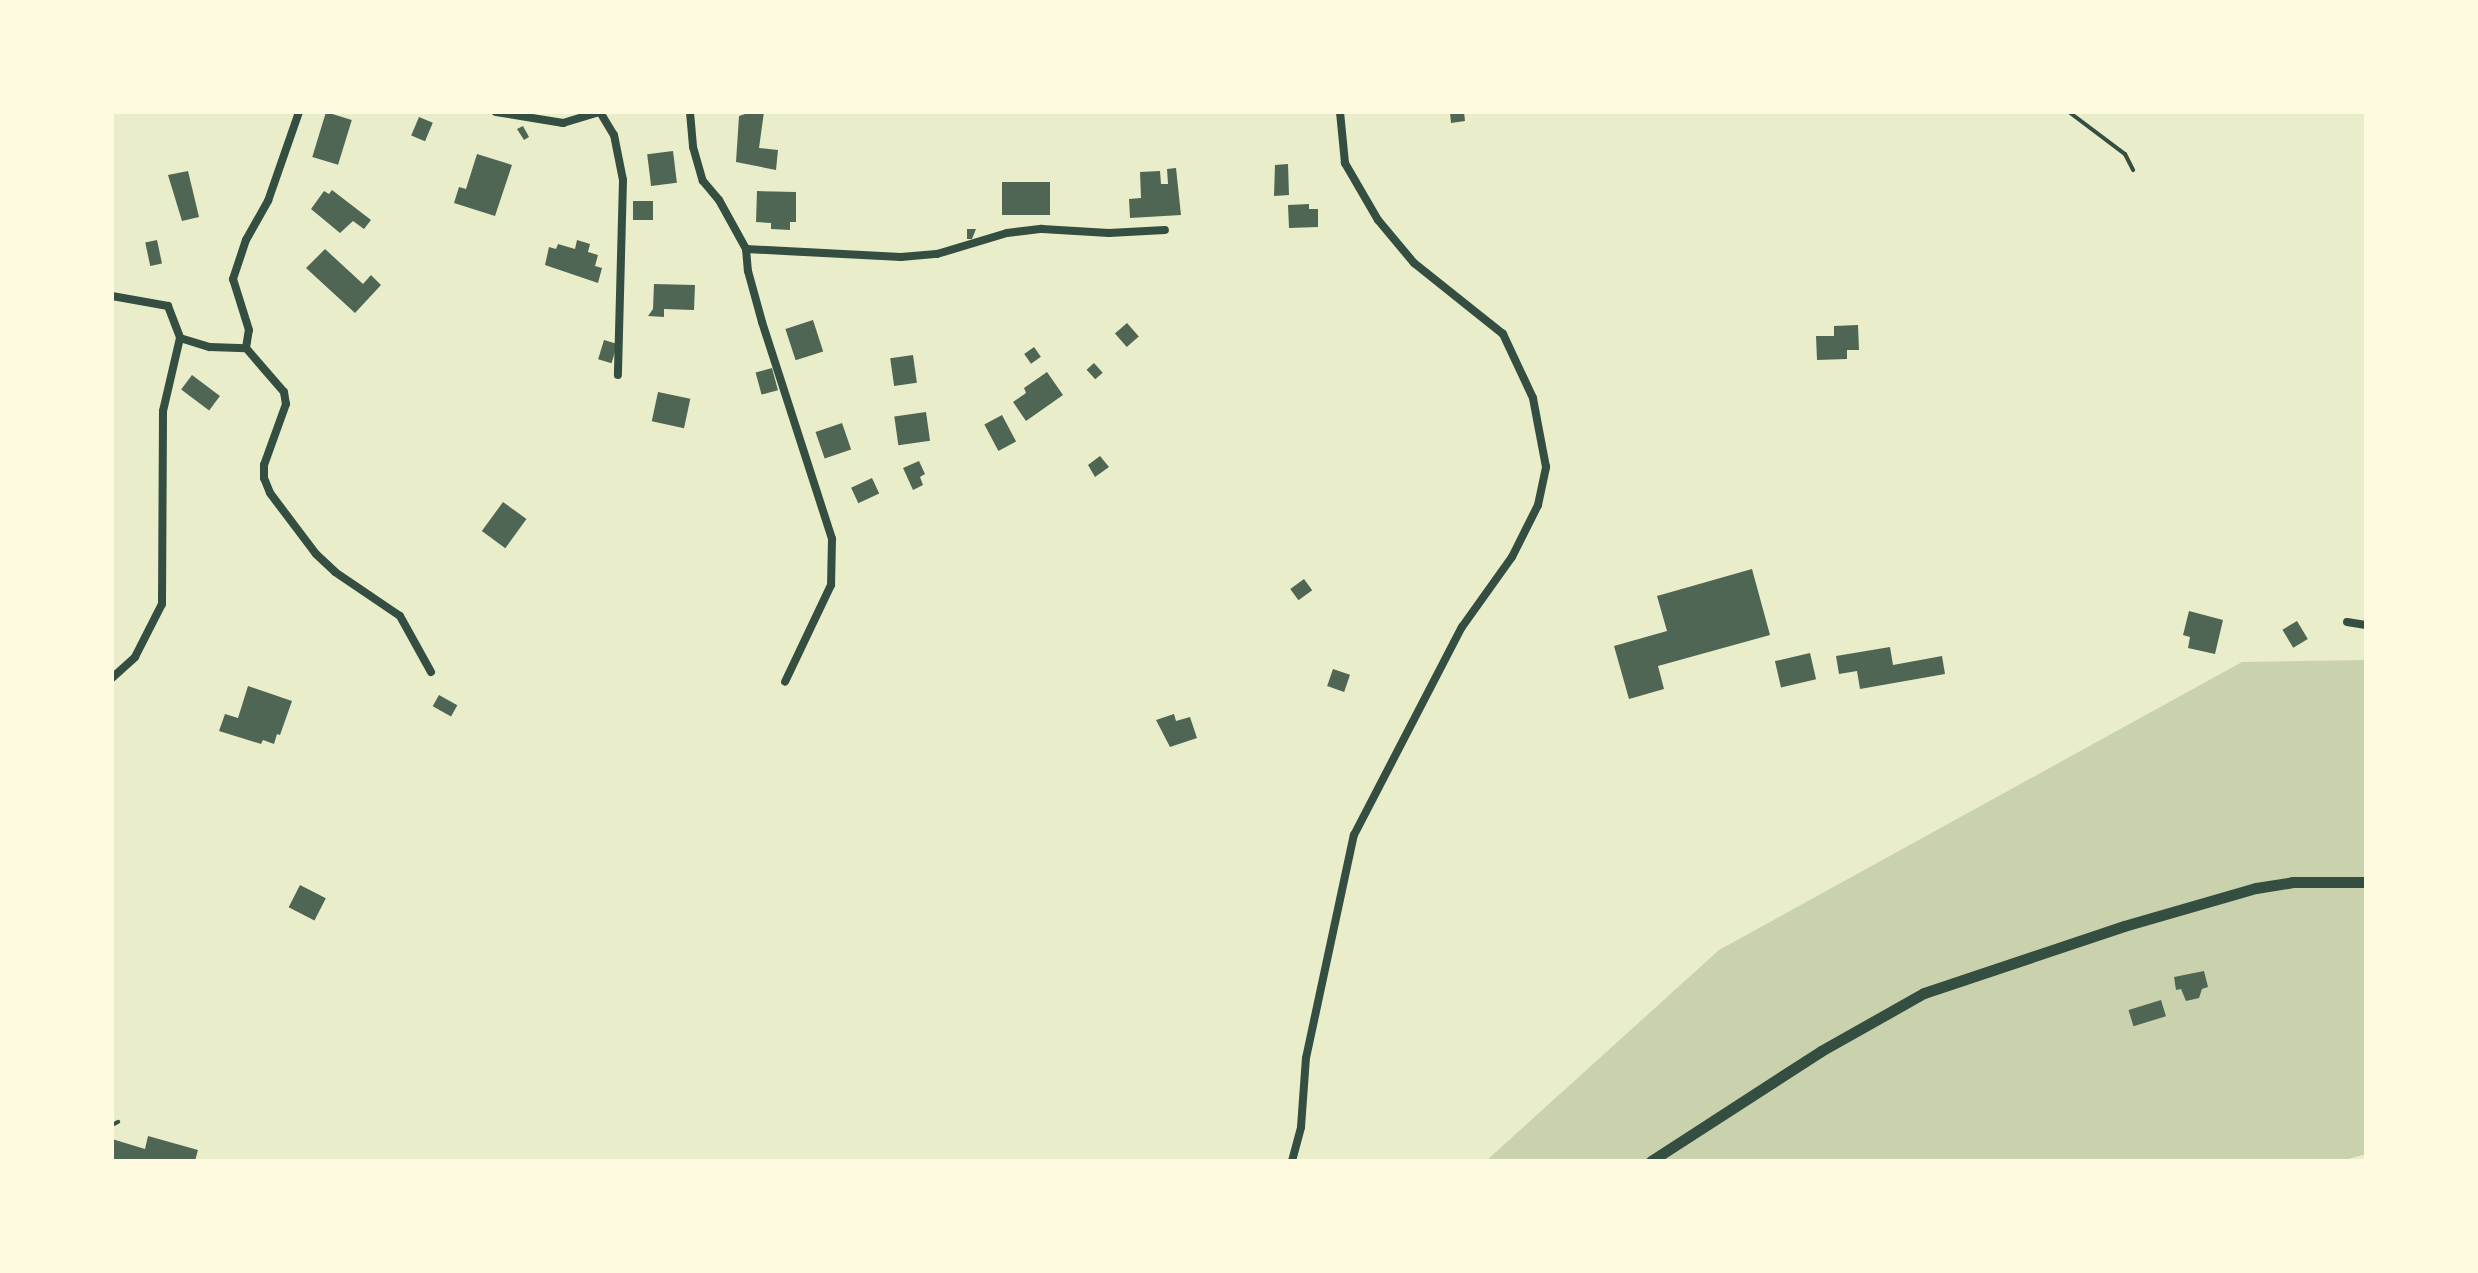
<!DOCTYPE html>
<html>
<head>
<meta charset="utf-8">
<style>
  body { margin:0 }
  #map { position:relative; width:2478px; height:1273px; overflow:hidden; background:#e9edc9; font-family:Lato,sans-serif }
  div>[style] { position:absolute }
  .green>* { inset:0; background:#cad2ad }
  .building>* { inset:0; background:#4f6655; transform-origin:0 0 }
  .path>* { height:4px; margin:-2px; padding:0 2px; transform-origin:2px; border-radius:2px; background:#344e41 }
  .minor>* { height:8px; margin:-4px; padding:0 4px; transform-origin:4px; border-radius:4px; background:#344e41 }
  .tertiary>* { height:11px; margin:-5.5px; padding:0 5.5px; transform-origin:5.5px; border-radius:5.5px; background:#344e41 }
  span { translate:-50% -50%; white-space:nowrap; text-align:center; line-height:1.15; -webkit-text-stroke:6px #fefae0; paint-order:stroke }
  .frame { position:absolute; inset:0; border:114px solid #fefae0; pointer-events:none }
</style>
</head>
<body>
<div id="map">
  <div class="green">
    <div style="clip-path:polygon(2366px 660px,2366px 1154px,2341px 1161px,1486px 1161px,1719px 950px,2242px 662px)"></div>
  </div>
  <div class="building">
    <div style="left:326px;top:112px;width:27px;height:47px;rotate:17deg"></div>
    <div style="clip-path:polygon(751px 112px,764px 112px,759px 148px,778px 150px,776px 170px,736px 162px,739px 116px)"></div>
    <div style="clip-path:polygon(1450px 112px,1464px 112px,1465px 121px,1451px 123px)"></div>
    <div style="left:419px;top:117px;width:15px;height:20px;rotate:23deg"></div>
    <div style="clip-path:polygon(523px 126px,529px 137px,524px 140px,517px 129px)"></div>
    <div style="left:673px;top:151px;width:32px;height:26px;rotate:83deg"></div>
    <div style="clip-path:polygon(477px 154px,512px 165px,495px 216px,454px 203px,459px 187px,466px 189px)"></div>
    <div style="clip-path:polygon(1288px 164px,1289px 195px,1274px 196px,1275px 165px)"></div>
    <div style="clip-path:polygon(1176px 168px,1181px 215px,1130px 218px,1129px 199px,1141px 198px,1140px 172px,1160px 171px,1161px 184px,1168px 184px,1167px 169px)"></div>
    <div style="clip-path:polygon(188px 171px,199px 217px,182px 221px,168px 175px)"></div>
    <div style="left:1002px;top:182px;width:48px;height:33px"></div>
    <div style="clip-path:polygon(332px 190px,371px 220px,364px 229px,353px 221px,340px 233px,311px 209px,324px 191px,329px 194px)"></div>
    <div style="clip-path:polygon(757px 191px,796px 192px,796px 222px,790px 222px,790px 230px,771px 229px,771px 223px,756px 222px)"></div>
    <div style="left:633px;top:201px;width:20px;height:19px"></div>
    <div style="clip-path:polygon(1309px 204px,1309px 209px,1318px 209px,1318px 227px,1289px 228px,1288px 205px)"></div>
    <div style="clip-path:polygon(967px 229px,976px 229px,972px 239px,967px 239px)"></div>
    <div style="left:157px;top:240px;width:24px;height:12px;rotate:78deg"></div>
    <div style="clip-path:polygon(577px 240px,590px 244px,588px 252px,598px 255px,595px 266px,602px 268px,598px 283px,545px 265px,549px 247px,556px 249px,558px 244px,575px 249px)"></div>
    <div style="clip-path:polygon(325px 249px,363px 284px,371px 275px,381px 285px,355px 313px,306px 268px)"></div>
    <div style="clip-path:polygon(654px 284px,695px 285px,694px 310px,664px 309px,664px 317px,648px 316px,653px 309px)"></div>
    <div style="left:813px;top:320px;width:33px;height:29px;rotate:72deg"></div>
    <div style="left:1127px;top:323px;width:18px;height:16px;rotate:49deg"></div>
    <div style="clip-path:polygon(1858px 325px,1859px 350px,1847px 350px,1847px 359px,1817px 360px,1816px 336px,1834px 336px,1834px 326px)"></div>
    <div style="left:604px;top:340px;width:14px;height:20px;rotate:17deg"></div>
    <div style="left:1034px;top:347px;width:12px;height:12px;rotate:55deg"></div>
    <div style="left:913px;top:355px;width:28px;height:23px;rotate:82deg"></div>
    <div style="left:1094px;top:363px;width:13px;height:10px;rotate:48deg"></div>
    <div style="left:772px;top:368px;width:23px;height:17px;rotate:75deg"></div>
    <div style="clip-path:polygon(1047px 372px,1063px 395px,1026px 421px,1013px 402px,1026px 393px,1024px 388px)"></div>
    <div style="left:192px;top:375px;width:35px;height:18px;rotate:37deg"></div>
    <div style="left:658px;top:392px;width:33px;height:30px;rotate:12deg"></div>
    <div style="left:926px;top:412px;width:29px;height:32px;rotate:82deg"></div>
    <div style="left:1002px;top:415px;width:30px;height:20px;rotate:62deg"></div>
    <div style="left:842px;top:423px;width:28px;height:28px;rotate:71deg"></div>
    <div style="clip-path:polygon(1100px 456px,1109px 467px,1095px 477px,1088px 465px)"></div>
    <div style="clip-path:polygon(919px 461px,925px 474px,920px 477px,923px 485px,913px 490px,903px 468px)"></div>
    <div style="left:872px;top:478px;width:17px;height:23px;rotate:65deg"></div>
    <div style="left:503px;top:502px;width:29px;height:36px;rotate:36deg"></div>
    <div style="clip-path:polygon(1752px 569px,1770px 635px,1658px 666px,1664px 689px,1629px 699px,1614px 646px,1667px 631px,1657px 596px)"></div>
    <div style="left:1304px;top:579px;width:14px;height:17px;rotate:54deg"></div>
    <div style="clip-path:polygon(2189px 611px,2223px 620px,2215px 654px,2188px 648px,2190px 637px,2183px 635px)"></div>
    <div style="left:2297px;top:621px;width:21px;height:17px;rotate:59deg"></div>
    <div style="clip-path:polygon(1890px 647px,1893px 665px,1942px 656px,1945px 674px,1860px 689px,1857px 671px,1839px 674px,1836px 656px)"></div>
    <div style="left:1810px;top:653px;width:27px;height:36px;rotate:77deg"></div>
    <div style="left:1333px;top:669px;width:18px;height:18px;rotate:19deg"></div>
    <div style="clip-path:polygon(248px 686px,292px 701px,280px 735px,277px 734px,274px 744px,263px 740px,261px 744px,219px 731px,225px 714px,238px 718px)"></div>
    <div style="left:439px;top:695px;width:21px;height:13px;rotate:29deg"></div>
    <div style="clip-path:polygon(1174px 714px,1176px 721px,1190px 717px,1197px 738px,1170px 747px,1156px 720px)"></div>
    <div style="left:300px;top:885px;width:29px;height:25px;rotate:27deg"></div>
    <div style="clip-path:polygon(2204px 971px,2208px 987px,2202px 989px,2199px 998px,2186px 1001px,2181px 989px,2176px 990px,2174px 977px)"></div>
    <div style="left:2161px;top:1000px;width:17px;height:34px;rotate:73deg"></div>
    <div style="clip-path:polygon(148px 1136px,198px 1150px,195px 1161px,112px 1161px,112px 1139px,145px 1149px)"></div>
  </div>
  <div class="path">
    <div style="left:2069px;top:112px;width:70px;rotate:36.9deg"></div>
    <div style="left:2125px;top:154px;width:18px;rotate:63deg"></div>
    <div style="left:112px;top:1125px;width:7px;rotate:-27deg"></div>
  </div>
  <div class="minor">
    <div style="left:496px;top:112px;width:68px;rotate:9.3deg"></div>
    <div style="left:563px;top:123px;width:39px;rotate:-17deg"></div>
    <div style="left:600px;top:112px;width:27px;rotate:59deg"></div>
    <div style="left:614px;top:135px;width:46px;rotate:78.7deg"></div>
    <div style="left:623px;top:180px;width:195px;rotate:91.5deg"></div>
    <div style="left:690px;top:112px;width:35px;rotate:85deg"></div>
    <div style="left:693px;top:147px;width:35px;rotate:74deg"></div>
    <div style="left:703px;top:181px;width:25px;rotate:50deg"></div>
    <div style="left:719px;top:200px;width:56px;rotate:61.1deg"></div>
    <div style="left:746px;top:249px;width:155px;rotate:3deg"></div>
    <div style="left:901px;top:257px;width:36px;rotate:-5deg"></div>
    <div style="left:937px;top:254px;width:73px;rotate:-16.7deg"></div>
    <div style="left:1007px;top:233px;width:35px;rotate:-7deg"></div>
    <div style="left:1042px;top:229px;width:67px;rotate:3.4deg"></div>
    <div style="left:1109px;top:233px;width:56px;rotate:-3.1deg"></div>
    <div style="left:746px;top:249px;width:22px;rotate:85deg"></div>
    <div style="left:748px;top:271px;width:53px;rotate:74.6deg"></div>
    <div style="left:762px;top:322px;width:228px;rotate:72.1deg"></div>
    <div style="left:832px;top:539px;width:46px;rotate:91.2deg"></div>
    <div style="left:831px;top:585px;width:107px;rotate:115.4deg"></div>
    <div style="left:112px;top:296px;width:57px;rotate:10.1deg"></div>
    <div style="left:168px;top:306px;width:34px;rotate:69deg"></div>
    <div style="left:246px;top:348px;width:58px;rotate:49.2deg"></div>
    <div style="left:284px;top:392px;width:12px;rotate:81deg"></div>
    <div style="left:286px;top:404px;width:65px;rotate:109.8deg"></div>
    <div style="left:264px;top:465px;width:13px;rotate:90deg"></div>
    <div style="left:264px;top:478px;width:16px;rotate:68deg"></div>
    <div style="left:270px;top:493px;width:76px;rotate:53deg"></div>
    <div style="left:316px;top:554px;width:26px;rotate:43deg"></div>
    <div style="left:335px;top:572px;width:78px;rotate:34.1deg"></div>
    <div style="left:400px;top:616px;width:64px;rotate:61deg"></div>
    <div style="left:2347px;top:622px;width:19px;rotate:9deg"></div>
    <div style="left:112px;top:678px;width:31px;rotate:-42deg"></div>
    <div style="left:135px;top:657px;width:59px;rotate:-63deg"></div>
    <div style="left:162px;top:604px;width:193px;rotate:-89.7deg"></div>
    <div style="left:163px;top:411px;width:75px;rotate:-76.9deg"></div>
    <div style="left:180px;top:338px;width:31px;rotate:17deg"></div>
    <div style="left:210px;top:347px;width:36px;rotate:2deg"></div>
    <div style="left:246px;top:348px;width:18px;rotate:-81deg"></div>
    <div style="left:249px;top:330px;width:53px;rotate:-107.4deg"></div>
    <div style="left:233px;top:279px;width:41px;rotate:-71.6deg"></div>
    <div style="left:246px;top:240px;width:45px;rotate:-60.6deg"></div>
    <div style="left:268px;top:201px;width:94px;rotate:-70.8deg"></div>
    <div style="left:1292px;top:1161px;width:35px;rotate:-75deg"></div>
    <div style="left:1301px;top:1127px;width:69px;rotate:-85.9deg"></div>
    <div style="left:1306px;top:1058px;width:228px;rotate:-77.9deg"></div>
    <div style="left:1354px;top:835px;width:234px;rotate:-62.6deg"></div>
    <div style="left:1462px;top:627px;width:86px;rotate:-54.5deg"></div>
    <div style="left:1512px;top:557px;width:58px;rotate:-63.4deg"></div>
    <div style="left:1538px;top:505px;width:39px;rotate:-78deg"></div>
    <div style="left:1546px;top:467px;width:70px;rotate:-100.7deg"></div>
    <div style="left:1533px;top:398px;width:71px;rotate:-115.1deg"></div>
    <div style="left:1503px;top:334px;width:114px;rotate:-141.4deg"></div>
    <div style="left:1414px;top:263px;width:56px;rotate:-129.9deg"></div>
    <div style="left:1378px;top:220px;width:66px;rotate:-120.1deg"></div>
    <div style="left:1345px;top:163px;width:51px;rotate:-95.6deg"></div>
  </div>
  <div class="tertiary">
    <div style="left:1651px;top:1161px;width:202px;rotate:-32.9deg"></div>
    <div style="left:1821px;top:1051px;width:118px;rotate:-29.4deg"></div>
    <div style="left:1924px;top:993px;width:211px;rotate:-18.5deg"></div>
    <div style="left:2124px;top:926px;width:137px;rotate:-16.1deg"></div>
    <div style="left:2256px;top:888px;width:36px;rotate:-9deg"></div>
    <div style="left:2292px;top:882px;width:74px"></div>
  </div>
  <div class="frame"></div>
</div>
</body>
</html>
